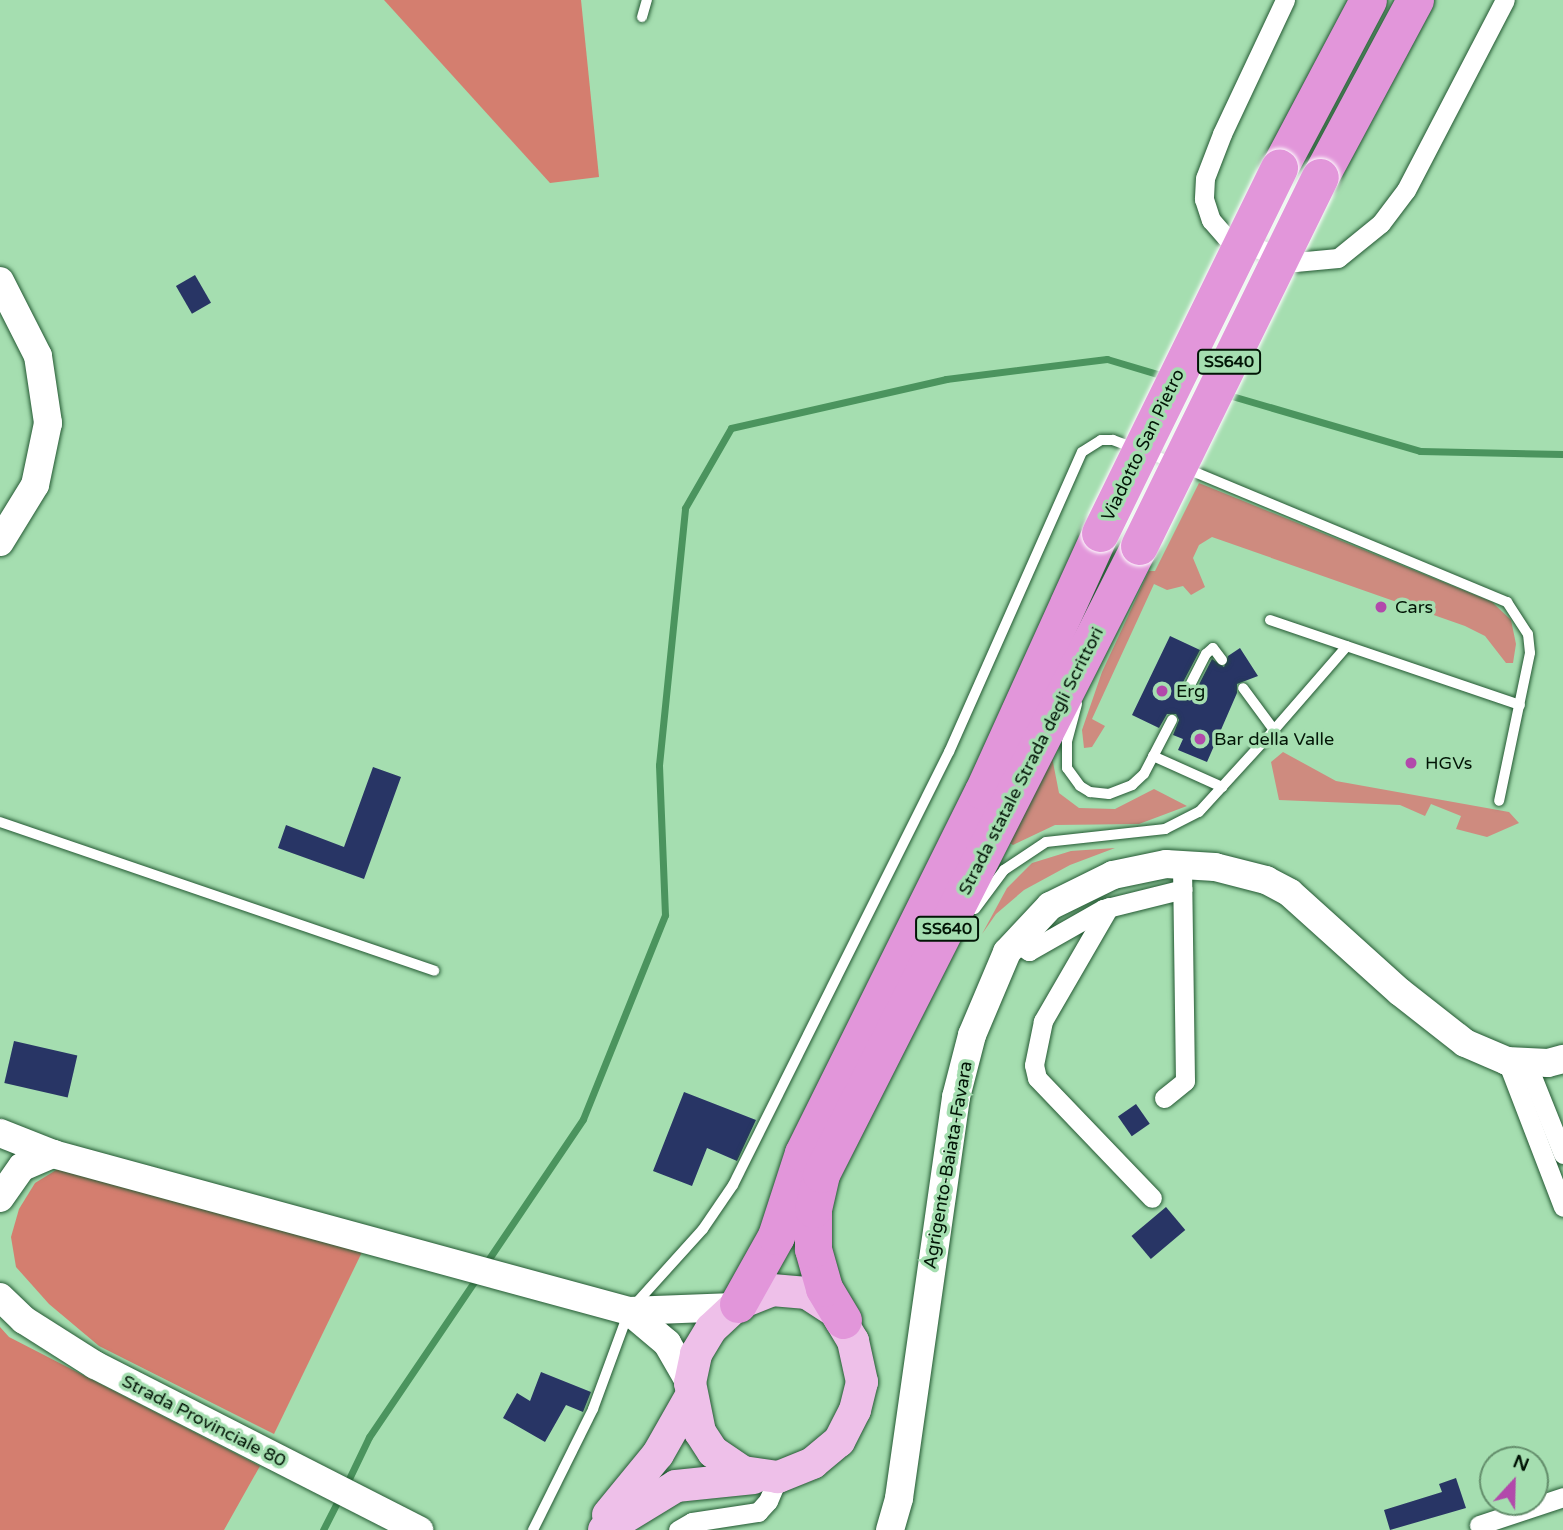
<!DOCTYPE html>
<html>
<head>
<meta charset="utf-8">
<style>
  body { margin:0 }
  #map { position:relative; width:1563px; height:1530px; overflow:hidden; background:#a5deb0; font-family:"Varela Round",sans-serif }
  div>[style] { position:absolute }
  .green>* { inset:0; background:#ce8b7f }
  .forest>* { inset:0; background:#d47e6f }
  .stream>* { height:7px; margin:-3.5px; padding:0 3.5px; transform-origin:3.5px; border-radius:3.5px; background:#4b945e }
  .building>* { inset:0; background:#283565; transform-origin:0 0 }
  .roads { filter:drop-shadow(0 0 2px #245933) drop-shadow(0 0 2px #245933) }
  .lane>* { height:10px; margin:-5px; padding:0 5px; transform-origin:5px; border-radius:5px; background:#fff }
  .street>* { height:19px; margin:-9.5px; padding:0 9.5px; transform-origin:9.5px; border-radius:9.5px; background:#fff }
  .secondary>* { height:28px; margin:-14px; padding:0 14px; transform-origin:14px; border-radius:14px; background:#fff }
  .primary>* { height:32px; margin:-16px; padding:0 16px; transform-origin:16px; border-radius:16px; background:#eec0e9 }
  .highway>* { height:37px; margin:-18.5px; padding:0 18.5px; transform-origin:18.5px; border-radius:18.5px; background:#e296da }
  .bridges { filter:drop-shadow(0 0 2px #fff) drop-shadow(0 0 2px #fff) }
  .highway-bridge>* { height:37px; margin:-18.5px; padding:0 18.5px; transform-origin:18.5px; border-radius:18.5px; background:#e296da }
  .dots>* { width:19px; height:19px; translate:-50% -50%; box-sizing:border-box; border:4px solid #a5deb0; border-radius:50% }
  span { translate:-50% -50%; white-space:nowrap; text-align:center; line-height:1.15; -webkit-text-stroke:7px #a5deb0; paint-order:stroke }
  .shield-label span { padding:2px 5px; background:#a5deb0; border:2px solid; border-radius:5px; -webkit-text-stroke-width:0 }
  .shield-label { font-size:16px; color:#021506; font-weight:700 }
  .street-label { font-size:18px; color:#021506 }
  .poi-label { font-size:18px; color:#021506 }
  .left { translate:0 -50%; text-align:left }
  .north { position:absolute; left:1479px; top:1446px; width:70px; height:70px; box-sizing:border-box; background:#a5deb0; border:2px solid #648e6c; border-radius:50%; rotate:22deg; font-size:19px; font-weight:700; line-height:28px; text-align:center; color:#021506 }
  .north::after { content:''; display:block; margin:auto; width:24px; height:32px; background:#b249ab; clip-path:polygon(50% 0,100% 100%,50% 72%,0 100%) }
</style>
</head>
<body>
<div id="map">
  <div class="green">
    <div style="clip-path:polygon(1199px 483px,1492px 602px,1511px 620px,1516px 644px,1513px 663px,1506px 663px,1485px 636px,1465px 626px,1212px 537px,1199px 545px,1193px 558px,1205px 587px,1191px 595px,1183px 586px,1167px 590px,1154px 584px,1092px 719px,1105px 726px,1092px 747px,1084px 748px,1082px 730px,1102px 672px,1149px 571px,1155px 571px)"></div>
    <div style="clip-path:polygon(1283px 752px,1336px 781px,1509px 812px,1519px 823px,1487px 837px,1456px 829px,1461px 816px,1431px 804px,1425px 816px,1400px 805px,1279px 800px,1271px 762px)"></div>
    <div style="clip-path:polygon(1052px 757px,1059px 793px,1079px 808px,1115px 809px,1154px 789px,1187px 806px,1139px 824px,1055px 825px,1013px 845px,1004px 840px)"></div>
    <div style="clip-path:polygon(1115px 848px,1070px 865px,1024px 890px,996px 914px,982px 934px,1007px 888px,1032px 863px,1071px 851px)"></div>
  </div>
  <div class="forest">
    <div style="clip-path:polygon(384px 0,581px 0,599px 177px,550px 183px)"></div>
    <div style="clip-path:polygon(61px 1167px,364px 1248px,274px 1434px,99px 1346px,49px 1304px,16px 1267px,11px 1237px,19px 1209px,35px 1183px)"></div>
    <div style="clip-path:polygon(0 1327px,9px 1337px,260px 1466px,224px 1530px,0 1530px)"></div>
  </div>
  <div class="stream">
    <div style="left:1225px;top:394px;width:203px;rotate:16.3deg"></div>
    <div style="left:1420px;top:451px;width:143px;rotate:1.2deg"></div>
    <div style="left:484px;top:1266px;width:177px;rotate:-56deg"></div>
    <div style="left:583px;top:1119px;width:220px;rotate:-68.1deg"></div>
    <div style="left:665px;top:915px;width:150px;rotate:-92.3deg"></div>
    <div style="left:659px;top:765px;width:258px;rotate:-84.2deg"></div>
    <div style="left:685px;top:508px;width:92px;rotate:-60.1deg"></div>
    <div style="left:731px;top:428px;width:221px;rotate:-12.8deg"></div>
    <div style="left:946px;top:379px;width:162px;rotate:-7.1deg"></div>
    <div style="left:1107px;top:359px;width:59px;rotate:16.6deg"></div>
    <div style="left:346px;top:1485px;width:53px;rotate:-64.4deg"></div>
    <div style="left:369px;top:1437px;width:194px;rotate:-55.9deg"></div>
    <div style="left:323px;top:1530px;width:39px;rotate:-63deg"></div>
  </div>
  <div class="building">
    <div style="left:195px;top:275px;width:32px;height:22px;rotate:60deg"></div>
    <div style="clip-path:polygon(1170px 636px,1200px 650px,1179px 690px,1183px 700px,1193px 696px,1212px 659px,1224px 667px,1228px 656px,1240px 648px,1258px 676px,1237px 684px,1237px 693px,1207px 762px,1178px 750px,1183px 739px,1173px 735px,1179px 720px,1176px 714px,1167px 714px,1159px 728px,1132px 715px)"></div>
    <div style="clip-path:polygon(373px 767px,401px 777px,364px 879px,278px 848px,286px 825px,344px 847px)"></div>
    <div style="left:14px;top:1041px;width:65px;height:43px;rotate:13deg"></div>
    <div style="clip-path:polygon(684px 1092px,756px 1120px,737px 1161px,707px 1148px,692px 1186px,653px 1171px)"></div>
    <div style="left:1136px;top:1104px;width:24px;height:22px;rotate:55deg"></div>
    <div style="left:1166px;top:1207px;width:30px;height:45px;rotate:50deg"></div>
    <div style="clip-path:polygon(541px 1372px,591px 1392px,583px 1412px,566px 1405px,545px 1442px,503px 1418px,517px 1393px,530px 1401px)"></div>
    <div style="clip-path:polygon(1456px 1478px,1466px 1508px,1390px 1530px,1384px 1510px,1442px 1492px,1439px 1484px)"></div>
  </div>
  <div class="roads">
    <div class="lane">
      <div style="left:642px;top:17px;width:18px;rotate:-74deg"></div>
      <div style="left:1185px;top:468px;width:349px;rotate:22.6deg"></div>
      <div style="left:1507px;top:602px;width:38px;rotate:57deg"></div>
      <div style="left:1528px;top:634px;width:19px;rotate:84deg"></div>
      <div style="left:1530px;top:653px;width:151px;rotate:101.8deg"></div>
      <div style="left:1270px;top:620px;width:264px;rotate:18.8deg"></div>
      <div style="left:1186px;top:693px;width:44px;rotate:-62.9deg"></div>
      <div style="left:1206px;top:654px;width:9px;rotate:-41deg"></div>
      <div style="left:1213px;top:648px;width:15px;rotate:53deg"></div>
      <div style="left:1077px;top:704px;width:39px;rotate:105deg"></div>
      <div style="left:1067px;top:742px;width:26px;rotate:90deg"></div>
      <div style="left:1067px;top:768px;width:22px;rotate:54deg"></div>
      <div style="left:1080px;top:786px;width:12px;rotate:31deg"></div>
      <div style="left:1090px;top:792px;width:19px;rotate:6deg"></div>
      <div style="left:1109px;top:794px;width:25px;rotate:-21deg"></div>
      <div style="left:1132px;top:785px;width:16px;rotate:-43deg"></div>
      <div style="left:1144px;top:774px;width:61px;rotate:-62.6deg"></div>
      <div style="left:1274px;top:730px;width:111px;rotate:-49deg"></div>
      <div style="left:1153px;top:756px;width:76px;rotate:24.2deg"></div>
      <div style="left:0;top:822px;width:459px;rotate:18.9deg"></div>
      <div style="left:975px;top:909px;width:49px;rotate:-53.4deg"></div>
      <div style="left:1004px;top:870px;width:50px;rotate:-33.7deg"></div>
      <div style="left:1046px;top:842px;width:120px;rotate:-6.2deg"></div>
      <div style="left:1165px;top:829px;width:38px;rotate:-27deg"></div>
      <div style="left:1199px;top:812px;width:111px;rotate:-47.6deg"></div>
      <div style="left:1274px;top:730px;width:52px;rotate:-126.4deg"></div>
      <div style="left:533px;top:1530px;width:135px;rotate:-63.6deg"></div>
      <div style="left:593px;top:1409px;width:104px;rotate:-69.8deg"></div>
      <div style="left:629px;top:1311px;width:110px;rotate:-47.9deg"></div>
      <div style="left:703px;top:1229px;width:53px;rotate:-55.7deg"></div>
      <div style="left:733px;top:1185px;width:484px;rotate:-63.5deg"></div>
      <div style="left:949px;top:752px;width:328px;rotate:-66.1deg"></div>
      <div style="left:1082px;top:452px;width:22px;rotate:-32deg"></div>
      <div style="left:1101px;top:440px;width:12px"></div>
      <div style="left:1113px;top:440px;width:62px;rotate:20.8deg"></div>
    </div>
    <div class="street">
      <div style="left:1285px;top:0;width:148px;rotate:115.2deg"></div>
      <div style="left:1222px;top:134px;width:47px;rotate:111.1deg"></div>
      <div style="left:1205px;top:178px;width:21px;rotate:93deg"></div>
      <div style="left:1204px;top:199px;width:22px;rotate:72deg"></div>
      <div style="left:1211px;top:220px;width:23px;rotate:49deg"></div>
      <div style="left:1226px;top:237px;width:73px;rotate:19.9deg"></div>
      <div style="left:1295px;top:262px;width:43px;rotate:-5.3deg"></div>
      <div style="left:1338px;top:258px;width:55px;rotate:-39.1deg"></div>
      <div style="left:1381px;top:223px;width:41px;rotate:-52.9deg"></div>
      <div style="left:1406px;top:190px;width:214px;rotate:-62.5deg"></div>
      <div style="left:1109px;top:907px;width:132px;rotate:120.1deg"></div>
      <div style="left:1043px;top:1021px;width:45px;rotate:101.6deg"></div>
      <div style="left:1034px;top:1065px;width:13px;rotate:77deg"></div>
      <div style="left:1037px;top:1078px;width:166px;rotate:46.2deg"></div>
      <div style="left:1014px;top:941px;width:18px;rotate:34deg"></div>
      <div style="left:1029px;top:951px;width:85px;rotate:-29.6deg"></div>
      <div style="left:1103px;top:909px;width:82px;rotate:-14deg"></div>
      <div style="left:1507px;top:1061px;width:156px;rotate:69deg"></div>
      <div style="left:1527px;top:1064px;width:97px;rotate:68.2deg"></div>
      <div style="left:1164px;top:1098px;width:27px;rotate:-39deg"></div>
      <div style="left:1185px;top:1081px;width:216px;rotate:-90.8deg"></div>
      <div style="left:1479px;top:1525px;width:89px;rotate:-18.4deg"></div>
      <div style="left:678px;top:1530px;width:16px;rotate:-30deg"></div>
      <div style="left:692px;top:1522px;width:67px;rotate:-8.6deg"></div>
      <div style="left:758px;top:1512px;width:15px;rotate:-48deg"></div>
      <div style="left:768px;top:1501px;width:26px;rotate:-67deg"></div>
    </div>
    <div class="secondary">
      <div style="left:0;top:281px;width:84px;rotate:63.1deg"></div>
      <div style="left:38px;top:356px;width:68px;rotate:81.5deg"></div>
      <div style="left:48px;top:423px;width:63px;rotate:101.8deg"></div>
      <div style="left:35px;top:485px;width:67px;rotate:121.6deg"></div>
      <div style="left:0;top:1133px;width:57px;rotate:21.6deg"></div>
      <div style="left:53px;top:1154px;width:597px;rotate:15.25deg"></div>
      <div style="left:629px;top:1311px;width:50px;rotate:40.1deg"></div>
      <div style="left:667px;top:1343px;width:46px;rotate:60.1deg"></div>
      <div style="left:0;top:1198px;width:38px;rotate:-55deg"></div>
      <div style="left:22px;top:1167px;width:34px;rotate:-23deg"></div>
      <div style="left:0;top:1297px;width:33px;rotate:44deg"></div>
      <div style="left:24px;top:1320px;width:84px;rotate:32.4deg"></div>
      <div style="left:95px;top:1365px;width:364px;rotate:27deg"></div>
      <div style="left:629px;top:1311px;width:105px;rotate:-2.2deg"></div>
      <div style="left:890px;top:1530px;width:33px;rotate:-74deg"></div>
      <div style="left:899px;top:1498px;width:405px;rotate:-81.9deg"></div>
      <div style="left:956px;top:1097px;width:64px;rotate:-75.5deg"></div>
      <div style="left:972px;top:1035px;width:90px;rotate:-67.1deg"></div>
      <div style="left:1007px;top:952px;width:63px;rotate:-46.9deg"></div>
      <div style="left:1050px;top:906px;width:70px;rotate:-26.2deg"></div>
      <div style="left:1113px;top:875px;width:54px;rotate:-11.7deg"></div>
      <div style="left:1166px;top:864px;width:49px;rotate:3.5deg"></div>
      <div style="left:1215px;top:867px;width:53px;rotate:14.3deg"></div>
      <div style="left:1266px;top:880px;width:27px;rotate:28deg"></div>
      <div style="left:1290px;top:893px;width:148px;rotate:42deg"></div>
      <div style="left:1400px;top:992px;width:83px;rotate:38.1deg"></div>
      <div style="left:1465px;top:1043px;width:46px;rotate:23.2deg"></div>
      <div style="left:1507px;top:1061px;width:41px;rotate:2.8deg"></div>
      <div style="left:1548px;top:1063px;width:16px;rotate:-15deg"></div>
    </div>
    <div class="primary">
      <div style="left:772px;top:1290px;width:35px;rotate:5deg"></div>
      <div style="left:807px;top:1293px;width:33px;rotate:33deg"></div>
      <div style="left:835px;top:1311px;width:35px;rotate:59deg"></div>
      <div style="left:853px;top:1341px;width:42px;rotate:77.6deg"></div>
      <div style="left:862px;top:1382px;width:29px;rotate:104deg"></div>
      <div style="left:855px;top:1410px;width:35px;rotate:117deg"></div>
      <div style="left:839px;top:1441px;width:34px;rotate:140deg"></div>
      <div style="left:813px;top:1463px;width:38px;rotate:158deg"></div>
      <div style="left:778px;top:1477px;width:35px;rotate:-172deg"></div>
      <div style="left:743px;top:1472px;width:36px;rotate:-146deg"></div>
      <div style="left:713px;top:1452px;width:24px;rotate:-123deg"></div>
      <div style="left:700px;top:1432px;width:50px;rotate:-101.5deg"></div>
      <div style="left:690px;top:1383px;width:30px;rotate:-78deg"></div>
      <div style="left:696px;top:1354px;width:29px;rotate:-59deg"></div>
      <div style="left:711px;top:1329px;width:37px;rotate:-43deg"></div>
      <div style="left:738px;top:1304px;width:37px;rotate:-22deg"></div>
      <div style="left:608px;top:1515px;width:79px;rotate:-50.7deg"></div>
      <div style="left:658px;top:1454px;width:67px;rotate:-60.4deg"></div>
      <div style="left:604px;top:1530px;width:84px;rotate:-31.4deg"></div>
      <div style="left:676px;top:1486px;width:78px;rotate:-5.9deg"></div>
    </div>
    <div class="highway">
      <div style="left:1279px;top:168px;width:190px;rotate:-62.1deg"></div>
      <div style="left:1320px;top:177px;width:201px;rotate:-61.8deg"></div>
      <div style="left:738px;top:1304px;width:78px;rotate:-60.8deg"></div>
      <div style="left:776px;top:1236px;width:87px;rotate:-72deg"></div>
      <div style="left:803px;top:1153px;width:404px;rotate:-63.6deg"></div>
      <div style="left:983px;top:791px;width:283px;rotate:-65.6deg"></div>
      <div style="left:843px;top:1320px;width:37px;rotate:-121deg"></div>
      <div style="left:824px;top:1288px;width:41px;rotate:-105.8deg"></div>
      <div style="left:813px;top:1249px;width:40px;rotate:-90deg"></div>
      <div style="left:813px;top:1209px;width:36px;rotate:-77deg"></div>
      <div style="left:821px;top:1174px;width:704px;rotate:-63.14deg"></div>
    </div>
  </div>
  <div class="bridges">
    <div class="highway-bridge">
      <div style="left:1100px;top:533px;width:407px;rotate:-63.9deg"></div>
      <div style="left:1139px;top:546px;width:411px;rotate:-63.9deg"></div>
    </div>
  </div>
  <div class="dots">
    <div style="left:1381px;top:607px;background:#b249ab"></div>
    <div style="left:1162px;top:691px;background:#b249ab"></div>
    <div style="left:1200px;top:739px;background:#b249ab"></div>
    <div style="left:1411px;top:763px;background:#b249ab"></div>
  </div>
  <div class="shield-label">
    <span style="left:1229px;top:362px">SS640</span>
    <span style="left:947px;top:929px">SS640</span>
  </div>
  <div class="street-label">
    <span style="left:1143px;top:445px;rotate:-64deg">Viadotto San Pietro</span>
    <span style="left:1031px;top:761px;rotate:-63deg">Strada statale Strada degli Scrittori</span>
    <span style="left:948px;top:1165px;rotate:-80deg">Agrigento-Baiata-Favara</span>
    <span style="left:204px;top:1421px;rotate:27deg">Strada Provinciale 80</span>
  </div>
  <div class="poi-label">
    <span class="left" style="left:1395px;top:607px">Cars</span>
    <span class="left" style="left:1176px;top:691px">Erg</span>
    <span class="left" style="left:1214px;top:739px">Bar della Valle</span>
    <span class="left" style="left:1425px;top:763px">HGVs</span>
  </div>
  <div class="north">N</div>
</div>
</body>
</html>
